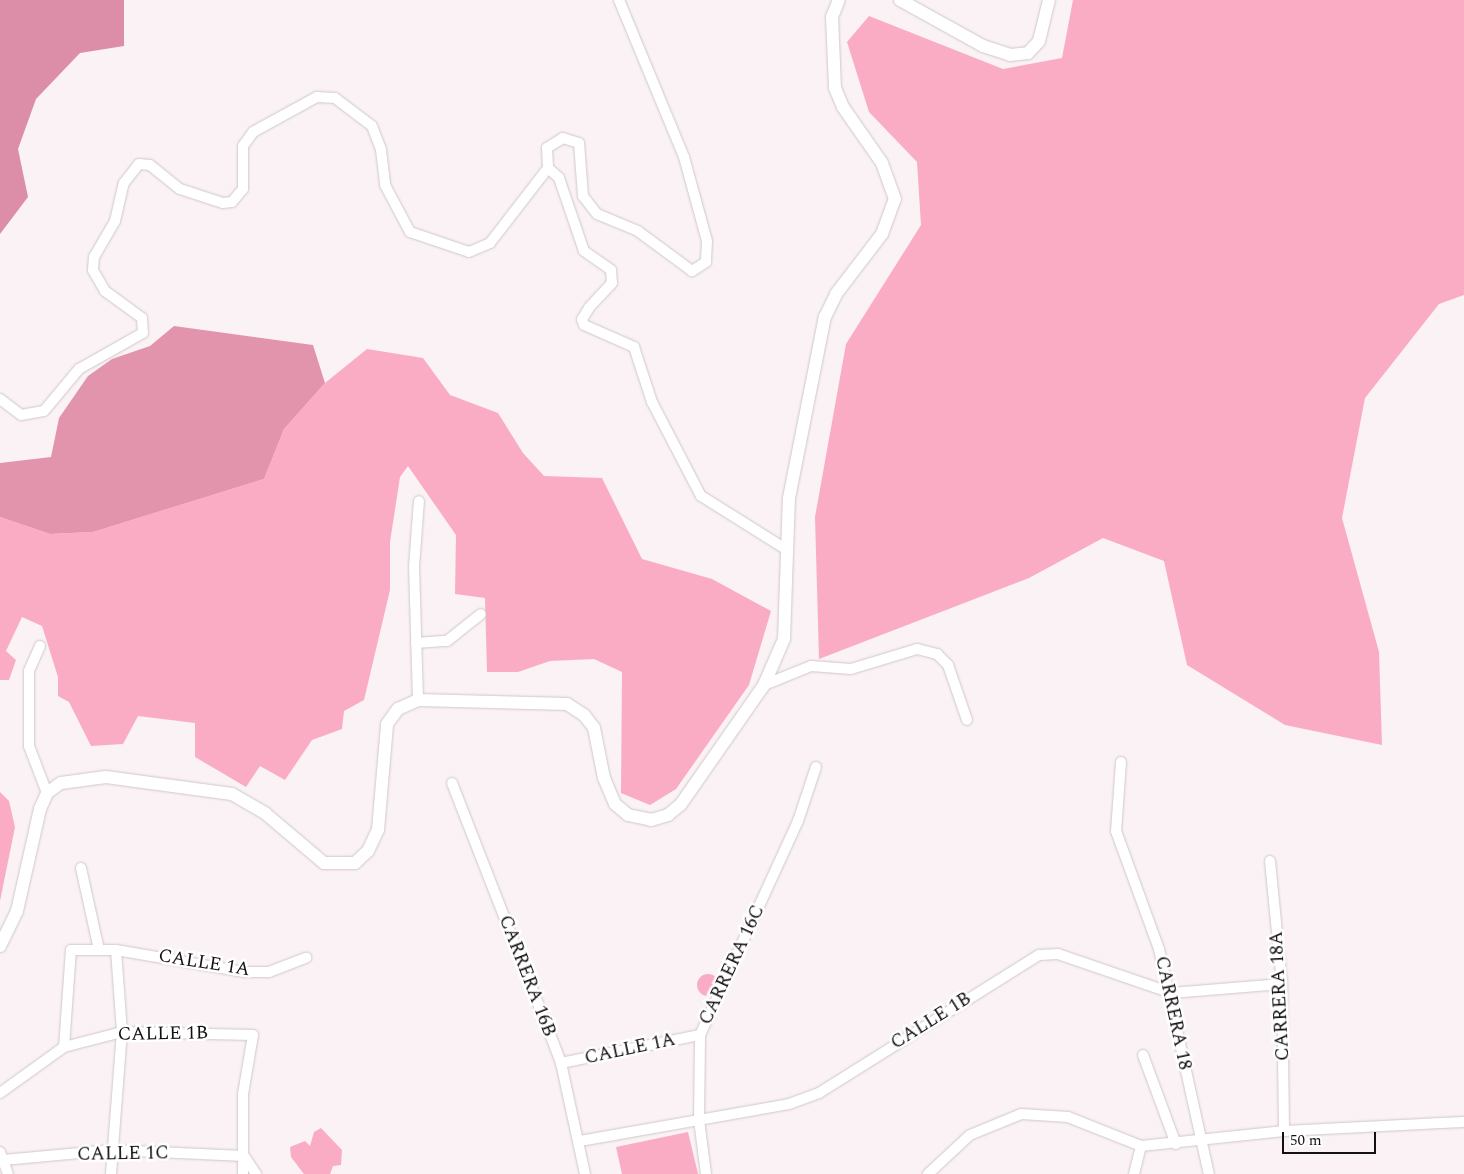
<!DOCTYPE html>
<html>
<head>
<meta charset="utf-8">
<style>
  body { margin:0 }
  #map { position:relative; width:1464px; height:1174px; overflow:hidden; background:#faf2f5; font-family:Spectral,serif }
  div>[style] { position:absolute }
  .green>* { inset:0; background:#faacc5 }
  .round { border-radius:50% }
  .forest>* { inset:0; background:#e394ad }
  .water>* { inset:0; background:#dc8da7 }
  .roads { filter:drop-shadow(0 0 1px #cfc7c9) drop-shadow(0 0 1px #cfc7c9) }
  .minor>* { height:10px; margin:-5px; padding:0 5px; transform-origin:5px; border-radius:5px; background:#fff }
  .tertiary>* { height:12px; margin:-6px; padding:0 6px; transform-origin:6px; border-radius:6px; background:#fff }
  span { translate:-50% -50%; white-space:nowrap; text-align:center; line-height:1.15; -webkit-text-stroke:5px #fff; paint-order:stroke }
  .street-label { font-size:19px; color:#131011 }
  .scale { position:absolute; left:1282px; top:1132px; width:94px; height:22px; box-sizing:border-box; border:2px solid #131011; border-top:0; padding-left:6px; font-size:15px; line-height:18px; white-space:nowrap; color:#131011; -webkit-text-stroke:4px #fff; paint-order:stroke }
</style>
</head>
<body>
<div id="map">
  <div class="green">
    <div style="clip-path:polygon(1073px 0,1464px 0,1464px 295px,1439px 304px,1365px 398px,1342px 518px,1379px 652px,1382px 745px,1285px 725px,1187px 665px,1164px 561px,1103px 538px,1029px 578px,819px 659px,815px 517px,846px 344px,921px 225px,917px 162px,869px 112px,847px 42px,869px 16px,1003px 69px,1062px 58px)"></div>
    <div style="clip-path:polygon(367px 349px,423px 358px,450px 395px,498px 413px,523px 453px,544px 476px,602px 478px,642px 559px,712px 579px,771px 611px,749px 685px,676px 789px,650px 805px,621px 793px,622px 672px,594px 659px,550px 661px,518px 672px,487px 672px,485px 598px,455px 594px,456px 535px,408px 466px,400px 477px,390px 542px,390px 590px,364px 700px,344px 711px,342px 729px,312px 740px,285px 780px,260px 766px,246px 787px,195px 757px,195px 723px,138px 716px,123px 744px,91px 746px,69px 702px,58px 696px,58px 677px,42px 626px,22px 617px,6px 651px,16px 660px,9px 680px,0 680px,0 517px,50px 534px,93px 532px,264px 479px,284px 429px,325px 383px)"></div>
    <div style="clip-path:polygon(0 792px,9px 801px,15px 827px,0 901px)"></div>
    <div class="round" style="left:697px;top:974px;width:22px;height:22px"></div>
    <div style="clip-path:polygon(321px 1128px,342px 1150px,341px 1165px,333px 1166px,330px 1174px,304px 1174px,291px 1157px,290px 1147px,305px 1141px,310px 1146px,314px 1132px)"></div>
    <div style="clip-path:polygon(688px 1132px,698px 1174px,622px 1174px,616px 1147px)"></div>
  </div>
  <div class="forest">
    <div style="clip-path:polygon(174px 326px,313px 345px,325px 383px,284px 429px,264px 479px,93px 532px,50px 534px,0 517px,0 463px,51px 457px,59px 418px,88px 376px,112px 359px,150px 346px)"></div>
  </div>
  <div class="water">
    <div style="clip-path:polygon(0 0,124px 0,124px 46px,80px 53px,36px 99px,18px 149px,28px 197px,0 234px)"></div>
  </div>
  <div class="roads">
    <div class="minor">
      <div style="left:619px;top:0;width:170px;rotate:67.5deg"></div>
      <div style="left:684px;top:157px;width:87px;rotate:74.7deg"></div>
      <div style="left:707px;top:241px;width:21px;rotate:93deg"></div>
      <div style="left:706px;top:262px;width:17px;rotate:147deg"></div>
      <div style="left:692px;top:271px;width:67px;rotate:-143.5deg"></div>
      <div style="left:638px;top:231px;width:44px;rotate:-157.5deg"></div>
      <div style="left:597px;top:214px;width:23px;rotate:-128deg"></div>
      <div style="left:583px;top:196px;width:53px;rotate:-94.3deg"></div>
      <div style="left:579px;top:143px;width:17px;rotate:-163deg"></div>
      <div style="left:563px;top:138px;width:19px;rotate:148deg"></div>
      <div style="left:547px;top:148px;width:20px;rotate:87deg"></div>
      <div style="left:548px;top:168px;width:15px;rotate:42deg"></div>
      <div style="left:559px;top:178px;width:77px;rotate:71.1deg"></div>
      <div style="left:584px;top:251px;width:33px;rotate:35deg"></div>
      <div style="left:611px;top:270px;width:13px;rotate:86deg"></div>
      <div style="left:612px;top:283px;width:34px;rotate:133deg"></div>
      <div style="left:589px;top:308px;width:13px;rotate:122deg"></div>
      <div style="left:582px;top:319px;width:6px;rotate:72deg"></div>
      <div style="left:584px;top:325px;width:55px;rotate:23.7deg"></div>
      <div style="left:634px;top:347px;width:58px;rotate:71.9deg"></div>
      <div style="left:652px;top:402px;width:106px;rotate:62.5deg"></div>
      <div style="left:701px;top:496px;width:102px;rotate:32.1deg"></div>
      <div style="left:0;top:399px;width:26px;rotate:37deg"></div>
      <div style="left:21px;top:415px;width:23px;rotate:-10deg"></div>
      <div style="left:44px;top:411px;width:55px;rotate:-50.2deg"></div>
      <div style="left:79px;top:369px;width:73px;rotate:-29.4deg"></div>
      <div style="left:143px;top:333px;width:15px;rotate:-94deg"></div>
      <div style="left:142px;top:318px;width:46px;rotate:-143.9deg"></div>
      <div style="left:105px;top:291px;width:24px;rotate:-120deg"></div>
      <div style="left:93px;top:270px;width:13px;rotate:-86deg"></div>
      <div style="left:94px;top:257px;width:42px;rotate:-59.7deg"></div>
      <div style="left:115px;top:221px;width:39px;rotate:-77deg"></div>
      <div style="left:124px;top:183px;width:24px;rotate:-52deg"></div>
      <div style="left:139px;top:164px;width:11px;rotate:5deg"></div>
      <div style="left:150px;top:165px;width:38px;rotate:39deg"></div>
      <div style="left:180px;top:189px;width:45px;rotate:18deg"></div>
      <div style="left:223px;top:203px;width:9px;rotate:-6deg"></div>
      <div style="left:232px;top:202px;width:17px;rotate:-50deg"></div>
      <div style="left:243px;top:189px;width:43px;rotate:-90deg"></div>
      <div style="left:243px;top:146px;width:17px;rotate:-54deg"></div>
      <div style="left:253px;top:132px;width:73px;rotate:-28.7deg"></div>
      <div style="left:317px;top:97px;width:18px;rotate:3deg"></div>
      <div style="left:335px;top:98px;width:46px;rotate:37.1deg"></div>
      <div style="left:372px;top:126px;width:26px;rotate:69deg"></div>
      <div style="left:381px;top:150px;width:35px;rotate:83deg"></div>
      <div style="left:385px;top:185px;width:53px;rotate:62deg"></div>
      <div style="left:410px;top:232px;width:62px;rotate:18.7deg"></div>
      <div style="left:469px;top:252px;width:23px;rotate:-23deg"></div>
      <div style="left:490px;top:243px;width:95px;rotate:-52.3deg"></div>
      <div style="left:416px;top:643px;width:31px;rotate:-4deg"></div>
      <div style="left:447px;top:641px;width:43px;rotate:-38.5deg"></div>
      <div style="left:40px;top:646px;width:27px;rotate:114deg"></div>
      <div style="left:29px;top:671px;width:75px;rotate:90deg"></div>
      <div style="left:29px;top:746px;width:50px;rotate:69deg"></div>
      <div style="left:764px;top:685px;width:51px;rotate:-22deg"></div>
      <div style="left:811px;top:666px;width:40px;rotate:4.3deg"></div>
      <div style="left:851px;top:669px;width:69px;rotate:-16.9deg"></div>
      <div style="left:917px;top:649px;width:21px;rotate:14deg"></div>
      <div style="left:937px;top:654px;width:16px;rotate:45deg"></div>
      <div style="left:948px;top:665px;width:58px;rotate:70.9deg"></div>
      <div style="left:418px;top:700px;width:133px;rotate:-91.7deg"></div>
      <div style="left:414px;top:567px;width:66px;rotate:-85.7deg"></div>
      <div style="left:1121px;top:762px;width:69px;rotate:94.1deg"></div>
      <div style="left:1116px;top:831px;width:126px;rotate:70deg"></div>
      <div style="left:1159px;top:949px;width:230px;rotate:77.5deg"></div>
      <div style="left:452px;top:783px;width:300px;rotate:68.7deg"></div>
      <div style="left:561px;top:1063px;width:114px;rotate:77.8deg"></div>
      <div style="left:1270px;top:861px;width:124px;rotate:84.4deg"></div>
      <div style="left:1282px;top:984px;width:147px;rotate:89.2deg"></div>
      <div style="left:81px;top:868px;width:84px;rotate:77.6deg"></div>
      <div style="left:64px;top:1047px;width:97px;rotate:-85.9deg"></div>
      <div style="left:71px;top:950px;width:45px"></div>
      <div style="left:116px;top:950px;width:131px;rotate:9.7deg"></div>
      <div style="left:245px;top:972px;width:24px"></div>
      <div style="left:269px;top:972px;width:40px;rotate:-21deg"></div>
      <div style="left:1143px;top:1055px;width:95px;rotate:69.7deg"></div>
      <div style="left:561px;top:1063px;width:142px;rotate:-11.4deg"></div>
      <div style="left:0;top:1093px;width:79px;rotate:-35.7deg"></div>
      <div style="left:64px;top:1047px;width:60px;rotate:-14.5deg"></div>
      <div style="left:122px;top:1032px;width:131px;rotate:1.3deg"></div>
      <div style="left:253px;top:1035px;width:60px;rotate:99.6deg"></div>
      <div style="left:243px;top:1094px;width:80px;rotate:90deg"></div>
      <div style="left:580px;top:1141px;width:212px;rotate:-10deg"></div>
      <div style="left:789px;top:1104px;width:32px;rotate:-20deg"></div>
      <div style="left:819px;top:1093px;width:260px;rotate:-32.1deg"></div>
      <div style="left:1039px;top:955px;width:19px;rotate:-3deg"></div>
      <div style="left:1058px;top:954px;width:120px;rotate:19deg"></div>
      <div style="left:1171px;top:993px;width:111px;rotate:-4.6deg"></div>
      <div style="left:0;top:1152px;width:23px;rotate:70deg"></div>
      <div style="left:3px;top:1160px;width:110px;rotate:-5.2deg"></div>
      <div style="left:113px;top:1150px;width:131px;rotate:2.6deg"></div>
      <div style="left:244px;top:1156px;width:22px;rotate:56deg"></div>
      <div style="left:111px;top:1174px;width:142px;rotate:-85.6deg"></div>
      <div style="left:122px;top:1032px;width:82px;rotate:-94.2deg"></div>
      <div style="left:706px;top:1174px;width:54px;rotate:-97.4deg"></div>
      <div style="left:699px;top:1120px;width:85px;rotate:-89.3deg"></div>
      <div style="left:700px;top:1035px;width:235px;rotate:-65.4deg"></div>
      <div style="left:798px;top:821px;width:57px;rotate:-71.6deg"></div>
      <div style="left:928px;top:1174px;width:57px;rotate:-42.9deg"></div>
      <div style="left:970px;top:1135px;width:55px;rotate:-22.4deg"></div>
      <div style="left:1021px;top:1114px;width:47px;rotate:3.7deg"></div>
      <div style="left:1068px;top:1117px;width:79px;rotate:21.7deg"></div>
      <div style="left:1141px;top:1146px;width:144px;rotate:-6deg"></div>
      <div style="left:1284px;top:1131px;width:180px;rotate:-2.9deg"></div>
      <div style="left:1134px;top:1174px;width:29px;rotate:-76deg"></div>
    </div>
    <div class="tertiary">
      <div style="left:900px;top:0;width:95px;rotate:29deg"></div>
      <div style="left:983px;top:46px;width:28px;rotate:18deg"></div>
      <div style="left:1010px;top:55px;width:18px;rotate:-6deg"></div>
      <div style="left:1028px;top:53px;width:16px;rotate:-47deg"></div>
      <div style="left:1039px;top:41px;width:42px;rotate:-76.3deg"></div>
      <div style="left:0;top:946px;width:39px;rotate:-64deg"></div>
      <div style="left:17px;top:911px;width:105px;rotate:-77.3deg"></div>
      <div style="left:40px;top:809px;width:17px;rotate:-66deg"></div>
      <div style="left:47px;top:793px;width:17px;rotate:-36deg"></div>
      <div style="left:61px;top:783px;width:45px;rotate:-7.6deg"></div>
      <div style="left:106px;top:777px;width:127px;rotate:7.7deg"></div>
      <div style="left:232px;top:794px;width:39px;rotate:30deg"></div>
      <div style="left:266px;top:814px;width:76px;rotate:40.2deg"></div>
      <div style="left:324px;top:863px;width:31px"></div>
      <div style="left:355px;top:863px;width:18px;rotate:-43deg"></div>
      <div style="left:368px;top:851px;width:23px;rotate:-65deg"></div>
      <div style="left:378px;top:830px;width:106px;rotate:-85.1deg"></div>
      <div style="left:387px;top:724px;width:19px;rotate:-54deg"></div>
      <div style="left:398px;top:709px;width:22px;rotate:-24deg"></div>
      <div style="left:418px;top:700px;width:149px;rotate:1.5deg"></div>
      <div style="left:567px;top:704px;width:20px;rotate:33deg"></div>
      <div style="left:584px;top:715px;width:16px;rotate:52deg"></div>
      <div style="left:594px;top:728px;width:51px;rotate:78.7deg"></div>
      <div style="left:604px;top:778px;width:28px;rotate:67deg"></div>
      <div style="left:615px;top:804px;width:17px;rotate:40deg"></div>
      <div style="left:628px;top:815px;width:24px;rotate:12deg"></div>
      <div style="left:651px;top:820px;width:18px;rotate:-16deg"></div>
      <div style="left:668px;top:815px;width:17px;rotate:-40deg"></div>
      <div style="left:681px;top:804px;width:145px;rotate:-55.1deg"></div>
      <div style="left:764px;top:685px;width:50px;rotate:-66.5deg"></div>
      <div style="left:784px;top:639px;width:141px;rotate:-88deg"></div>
      <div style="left:789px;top:498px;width:185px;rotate:-78.8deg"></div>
      <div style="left:825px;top:317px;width:25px;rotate:-64deg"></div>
      <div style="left:836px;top:294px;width:76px;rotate:-52.5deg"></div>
      <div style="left:882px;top:234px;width:37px;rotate:-70deg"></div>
      <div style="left:895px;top:199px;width:38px;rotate:-110deg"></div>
      <div style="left:882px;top:163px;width:68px;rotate:-124.9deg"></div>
      <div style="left:843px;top:107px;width:21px;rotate:-113deg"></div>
      <div style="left:835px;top:88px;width:71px;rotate:-92.4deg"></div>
      <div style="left:832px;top:17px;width:18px;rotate:-68deg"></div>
    </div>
  </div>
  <div class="street-label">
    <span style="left:204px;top:963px;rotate:9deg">CALLE 1A</span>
    <span style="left:732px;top:965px;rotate:-65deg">CARRERA 16C</span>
    <span style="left:527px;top:976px;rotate:69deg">CARRERA 16B</span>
    <span style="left:1280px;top:996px;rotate:-93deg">CARRERA 18A</span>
    <span style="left:1173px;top:1013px;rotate:78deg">CARRERA 18</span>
    <span style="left:931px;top:1021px;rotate:-32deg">CALLE 1B</span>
    <span style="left:163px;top:1034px;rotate:-1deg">CALLE 1B</span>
    <span style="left:630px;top:1049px;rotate:-12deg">CALLE 1A</span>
    <span style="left:123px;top:1154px;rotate:-1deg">CALLE 1C</span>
  </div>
  <div class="scale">50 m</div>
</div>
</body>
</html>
